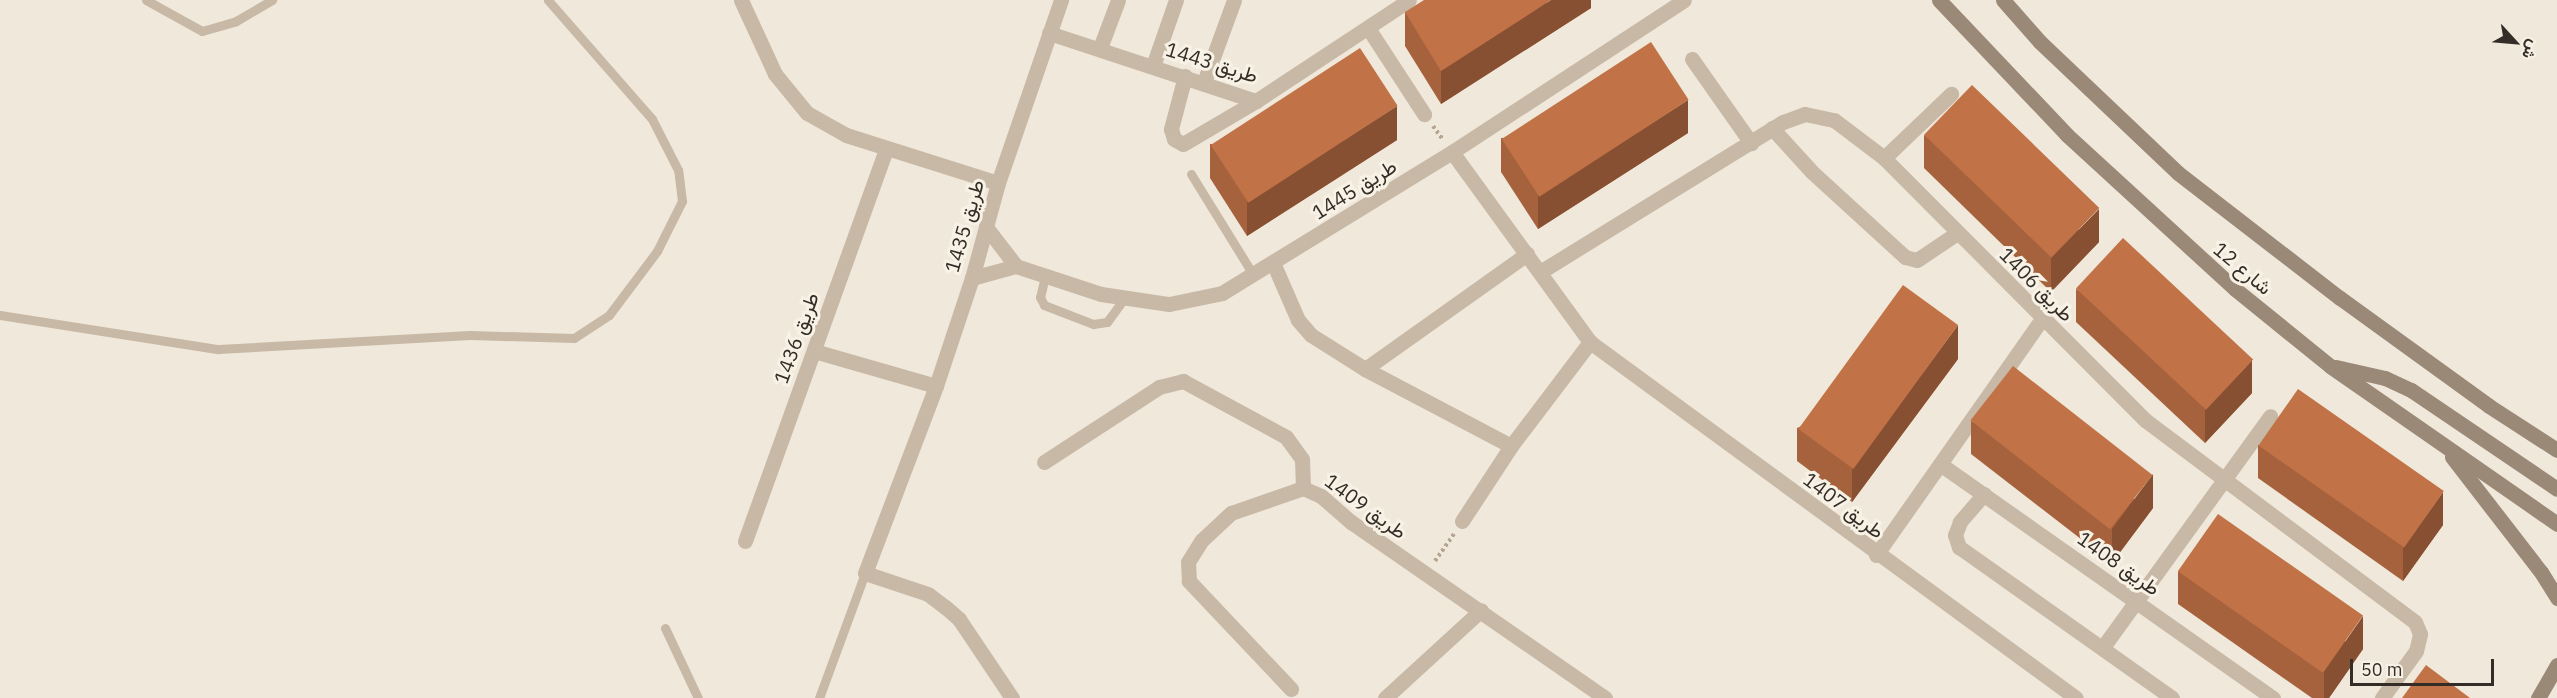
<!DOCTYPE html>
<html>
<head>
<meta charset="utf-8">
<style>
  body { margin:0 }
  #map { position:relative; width:2557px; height:698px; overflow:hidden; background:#f0e8da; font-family:"IBM Plex Sans",Vazirmatn,sans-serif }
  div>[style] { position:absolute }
  .path>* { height:4px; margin-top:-2px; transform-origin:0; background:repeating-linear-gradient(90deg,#b4a491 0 3px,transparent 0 6px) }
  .lane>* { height:9px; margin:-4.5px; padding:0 4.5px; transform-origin:4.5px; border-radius:4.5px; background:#c8b9a7 }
  .street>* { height:15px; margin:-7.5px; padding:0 7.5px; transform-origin:7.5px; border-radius:7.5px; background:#c8b9a7 }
  .secondary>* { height:15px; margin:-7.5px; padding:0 7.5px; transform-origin:7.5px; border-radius:7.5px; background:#9b8978 }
  .wall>* { inset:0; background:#a6623d }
  .shaded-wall>* { inset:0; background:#875032 }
  .building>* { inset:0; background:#c17247; transform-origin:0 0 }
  span { translate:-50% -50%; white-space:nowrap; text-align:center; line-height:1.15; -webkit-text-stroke:6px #f8f2e6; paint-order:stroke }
  .street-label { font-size:20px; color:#342d27 }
  .north { position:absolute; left:2485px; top:12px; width:60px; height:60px; -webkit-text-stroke:4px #f8f2e6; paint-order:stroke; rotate:116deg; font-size:16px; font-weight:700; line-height:24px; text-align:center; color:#342d27 }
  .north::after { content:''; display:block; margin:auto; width:21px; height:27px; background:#342d27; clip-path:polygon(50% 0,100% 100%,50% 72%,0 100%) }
  .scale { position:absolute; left:2350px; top:659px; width:144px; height:27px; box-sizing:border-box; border:3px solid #342d27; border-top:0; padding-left:8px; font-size:18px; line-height:21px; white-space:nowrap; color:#342d27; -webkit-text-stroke:4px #f8f2e6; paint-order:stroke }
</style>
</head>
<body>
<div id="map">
  <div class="path">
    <div style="left:1433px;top:126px;width:17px;rotate:54deg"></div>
    <div style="left:1435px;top:561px;width:35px;rotate:-55deg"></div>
  </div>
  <div class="lane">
    <div style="left:146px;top:0;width:64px;rotate:29deg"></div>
    <div style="left:202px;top:31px;width:35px;rotate:-16deg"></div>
    <div style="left:236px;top:21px;width:42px;rotate:-30.3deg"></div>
    <div style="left:1191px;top:174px;width:120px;rotate:58.3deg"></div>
    <div style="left:1045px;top:276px;width:22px;rotate:103deg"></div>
    <div style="left:1040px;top:297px;width:9px;rotate:63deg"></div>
    <div style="left:1044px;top:305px;width:53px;rotate:21.2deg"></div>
    <div style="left:1093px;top:324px;width:14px;rotate:-8deg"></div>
    <div style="left:1107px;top:322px;width:29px;rotate:-54deg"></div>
    <div style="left:0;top:315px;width:221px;rotate:8.9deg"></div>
    <div style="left:218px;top:349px;width:252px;rotate:-3.2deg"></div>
    <div style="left:470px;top:335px;width:104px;rotate:1.7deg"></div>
    <div style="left:574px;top:338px;width:42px;rotate:-33.3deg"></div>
    <div style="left:609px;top:315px;width:80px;rotate:-53.1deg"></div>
    <div style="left:657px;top:251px;width:56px;rotate:-63.4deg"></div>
    <div style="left:682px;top:201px;width:31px;rotate:-97deg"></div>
    <div style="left:678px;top:170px;width:57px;rotate:-117deg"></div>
    <div style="left:652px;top:119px;width:158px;rotate:-131.2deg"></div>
    <div style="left:665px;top:628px;width:77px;rotate:64.8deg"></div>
    <div style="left:819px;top:698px;width:133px;rotate:-69.8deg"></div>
  </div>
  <div class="street">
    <div style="left:741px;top:0;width:81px;rotate:65.3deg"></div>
    <div style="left:775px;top:74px;width:50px;rotate:50.6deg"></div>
    <div style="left:807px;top:113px;width:45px;rotate:29.4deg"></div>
    <div style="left:846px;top:135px;width:159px;rotate:17.5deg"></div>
    <div style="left:1368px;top:28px;width:103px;rotate:56.9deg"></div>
    <div style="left:1049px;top:33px;width:218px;rotate:18.2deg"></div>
    <div style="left:1256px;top:101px;width:183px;rotate:-33.4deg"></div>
    <div style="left:1100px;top:48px;width:51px;rotate:-69.4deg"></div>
    <div style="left:1692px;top:59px;width:103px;rotate:54.9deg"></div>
    <div style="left:1153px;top:66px;width:70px;rotate:-70.8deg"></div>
    <div style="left:1185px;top:76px;width:55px;rotate:104.8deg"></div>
    <div style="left:1171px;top:129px;width:10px;rotate:73deg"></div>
    <div style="left:1174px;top:139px;width:10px;rotate:29deg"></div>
    <div style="left:1183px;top:144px;width:85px;rotate:-30.5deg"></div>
    <div style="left:1204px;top:82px;width:87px;rotate:-69.9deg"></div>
    <div style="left:1772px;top:128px;width:59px;rotate:47.7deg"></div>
    <div style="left:1812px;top:172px;width:126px;rotate:42.4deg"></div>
    <div style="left:1905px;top:257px;width:12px;rotate:14deg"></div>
    <div style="left:1917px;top:260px;width:48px;rotate:-34deg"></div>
    <div style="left:1452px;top:152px;width:235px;rotate:54deg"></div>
    <div style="left:1590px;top:342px;width:602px;rotate:36.22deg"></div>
    <div style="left:1884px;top:158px;width:93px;rotate:-43.7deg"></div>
    <div style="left:986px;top:227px;width:49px;rotate:52.4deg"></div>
    <div style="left:1016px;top:266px;width:89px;rotate:18.2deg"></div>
    <div style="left:1101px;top:294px;width:69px;rotate:8.4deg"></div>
    <div style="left:1169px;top:304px;width:54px;rotate:-11.7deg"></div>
    <div style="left:1222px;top:293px;width:270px;rotate:-31.5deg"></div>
    <div style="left:1452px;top:152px;width:277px;rotate:-33.2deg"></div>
    <div style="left:1274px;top:265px;width:60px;rotate:66.4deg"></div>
    <div style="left:1298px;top:320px;width:20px;rotate:49deg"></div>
    <div style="left:1311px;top:335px;width:64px;rotate:32.2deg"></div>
    <div style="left:1365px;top:369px;width:165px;rotate:27.8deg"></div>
    <div style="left:1540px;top:272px;width:286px;rotate:-31.7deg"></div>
    <div style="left:1783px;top:122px;width:23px;rotate:-20deg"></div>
    <div style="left:1805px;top:114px;width:30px;rotate:12deg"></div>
    <div style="left:1834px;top:120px;width:63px;rotate:37.2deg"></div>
    <div style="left:1884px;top:158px;width:370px;rotate:45.1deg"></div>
    <div style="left:2145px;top:420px;width:337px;rotate:36.8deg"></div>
    <div style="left:2415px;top:622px;width:13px;rotate:67deg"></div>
    <div style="left:2420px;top:634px;width:17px;rotate:103deg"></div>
    <div style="left:2416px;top:651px;width:58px;rotate:125.9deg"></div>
    <div style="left:972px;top:278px;width:46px;rotate:-15.3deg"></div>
    <div style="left:814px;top:351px;width:127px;rotate:16deg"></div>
    <div style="left:1365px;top:369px;width:199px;rotate:-35.4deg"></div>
    <div style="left:1044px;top:462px;width:137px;rotate:-33.1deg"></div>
    <div style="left:1159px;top:387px;width:25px;rotate:-14deg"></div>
    <div style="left:1183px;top:381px;width:117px;rotate:28.5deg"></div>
    <div style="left:1286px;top:437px;width:27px;rotate:54deg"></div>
    <div style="left:1302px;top:459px;width:29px;rotate:88deg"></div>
    <div style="left:1940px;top:464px;width:407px;rotate:35.1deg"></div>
    <div style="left:1984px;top:494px;width:37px;rotate:131deg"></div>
    <div style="left:1960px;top:522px;width:14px;rotate:111deg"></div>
    <div style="left:1955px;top:535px;width:13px;rotate:72deg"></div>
    <div style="left:1959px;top:547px;width:261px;rotate:35.3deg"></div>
    <div style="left:1462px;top:521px;width:90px;rotate:-56.8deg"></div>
    <div style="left:1511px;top:446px;width:131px;rotate:-52.8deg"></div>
    <div style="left:745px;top:541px;width:417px;rotate:-70.2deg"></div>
    <div style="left:1876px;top:555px;width:289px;rotate:-54.9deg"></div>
    <div style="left:2103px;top:647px;width:285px;rotate:-54.1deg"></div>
    <div style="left:1291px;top:689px;width:149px;rotate:-133.4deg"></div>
    <div style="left:1189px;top:581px;width:19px;rotate:-93deg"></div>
    <div style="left:1188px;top:562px;width:26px;rotate:-58deg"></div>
    <div style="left:1202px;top:540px;width:40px;rotate:-43deg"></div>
    <div style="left:1231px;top:513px;width:76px;rotate:-19.1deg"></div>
    <div style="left:1303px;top:488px;width:20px;rotate:24deg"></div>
    <div style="left:1321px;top:496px;width:40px;rotate:41deg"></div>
    <div style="left:1351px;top:522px;width:309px;rotate:34.7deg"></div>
    <div style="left:1012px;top:698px;width:95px;rotate:-123.9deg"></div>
    <div style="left:959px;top:619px;width:18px;rotate:-139deg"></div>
    <div style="left:945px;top:607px;width:21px;rotate:-143deg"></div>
    <div style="left:928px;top:594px;width:66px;rotate:-161.6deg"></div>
    <div style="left:865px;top:573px;width:200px;rotate:-69.2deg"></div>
    <div style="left:936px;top:386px;width:114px;rotate:-71.6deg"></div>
    <div style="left:972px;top:278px;width:98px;rotate:-74.7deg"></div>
    <div style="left:998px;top:183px;width:194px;rotate:-71deg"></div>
    <div style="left:1385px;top:698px;width:130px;rotate:-42.5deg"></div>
  </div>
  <div class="secondary">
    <div style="left:1939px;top:0;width:186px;rotate:46.5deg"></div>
    <div style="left:2067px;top:135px;width:228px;rotate:42.5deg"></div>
    <div style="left:2235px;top:289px;width:122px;rotate:39deg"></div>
    <div style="left:2330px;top:366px;width:277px;rotate:34.8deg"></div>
    <div style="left:2003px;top:0;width:56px;rotate:48.6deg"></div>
    <div style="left:2040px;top:42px;width:190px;rotate:43.5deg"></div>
    <div style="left:2178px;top:173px;width:205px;rotate:37.7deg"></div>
    <div style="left:2340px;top:298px;width:184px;rotate:35.9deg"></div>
    <div style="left:2489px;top:406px;width:81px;rotate:32.9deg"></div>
    <div style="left:2336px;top:367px;width:50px;rotate:12.7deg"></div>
    <div style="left:2385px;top:378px;width:29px;rotate:25deg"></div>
    <div style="left:2411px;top:390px;width:176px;rotate:34.1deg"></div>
    <div style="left:2452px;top:457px;width:145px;rotate:52.3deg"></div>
    <div style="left:2541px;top:572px;width:31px;rotate:58deg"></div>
    <div style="left:2538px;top:698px;width:38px;rotate:-60deg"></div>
  </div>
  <div class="wall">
    <div style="clip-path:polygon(1591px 0,1591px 8px,1441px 104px,1405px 46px,1405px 12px)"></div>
    <div style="clip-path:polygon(1688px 133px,1538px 229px,1501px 172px,1501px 138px)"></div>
    <div style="clip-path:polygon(1924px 135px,2099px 242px,2051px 292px,1924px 168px)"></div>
    <div style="clip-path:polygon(1397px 140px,1247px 236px,1210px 178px,1210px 144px)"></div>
    <div style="clip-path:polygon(2076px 289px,2252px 393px,2205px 443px,2076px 322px)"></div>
    <div style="clip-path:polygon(1958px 359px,1852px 502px,1797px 461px,1797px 428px)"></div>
    <div style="clip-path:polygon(1971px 421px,2153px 508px,2112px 563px,1971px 454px)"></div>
    <div style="clip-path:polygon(2258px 445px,2443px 525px,2403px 581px,2258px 478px)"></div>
    <div style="clip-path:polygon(2178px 571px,2363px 649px,2329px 698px,2312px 698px,2178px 604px)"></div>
  </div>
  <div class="shaded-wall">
    <div style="clip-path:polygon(1551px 0,1591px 0,1591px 8px,1441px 104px,1441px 71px)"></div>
    <div style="clip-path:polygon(1688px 100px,1688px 133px,1538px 229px,1538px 196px)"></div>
    <div style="clip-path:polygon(1397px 106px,1397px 140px,1247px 236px,1247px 202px)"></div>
    <div style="clip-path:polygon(2099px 209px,2099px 242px,2051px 292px,2051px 258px)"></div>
    <div style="clip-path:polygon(1958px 325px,1958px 359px,1852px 502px,1852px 469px)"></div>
    <div style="clip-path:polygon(2252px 360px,2252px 393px,2205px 443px,2205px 410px)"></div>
    <div style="clip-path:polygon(2153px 474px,2153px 508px,2112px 563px,2112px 529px)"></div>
    <div style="clip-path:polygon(2443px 492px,2443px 525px,2403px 581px,2403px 548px)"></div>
    <div style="clip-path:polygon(2363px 616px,2363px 649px,2329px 698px,2324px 698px,2324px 672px)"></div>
  </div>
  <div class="building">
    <div style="clip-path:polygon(1424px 0,1551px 0,1441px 71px,1405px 12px)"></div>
    <div style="left:1651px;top:42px;width:69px;height:178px;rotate:57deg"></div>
    <div style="left:1360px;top:48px;width:69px;height:178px;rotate:57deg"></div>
    <div style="left:1972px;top:85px;width:177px;height:69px;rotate:44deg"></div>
    <div style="left:2123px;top:238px;width:178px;height:69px;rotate:43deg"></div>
    <div style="left:1903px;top:285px;width:68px;height:178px;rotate:36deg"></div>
    <div style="left:2013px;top:366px;width:177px;height:69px;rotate:38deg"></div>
    <div style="left:2298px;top:389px;width:178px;height:69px;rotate:35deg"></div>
    <div style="left:2218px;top:514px;width:177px;height:70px;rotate:35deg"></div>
    <div style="clip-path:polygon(2426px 665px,2470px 698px,2402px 698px)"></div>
  </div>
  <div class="street-label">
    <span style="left:1212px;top:62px;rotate:17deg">طريق 1443</span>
    <span style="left:1354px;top:189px;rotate:-32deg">طريق 1445</span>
    <span style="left:964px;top:226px;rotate:-74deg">طريق 1435</span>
    <span style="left:2243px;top:268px;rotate:40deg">شارع 12</span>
    <span style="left:2037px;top:284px;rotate:45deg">طريق 1406</span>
    <span style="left:796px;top:338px;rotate:-70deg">طريق 1436</span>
    <span style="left:1844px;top:505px;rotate:37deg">طريق 1407</span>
    <span style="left:1366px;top:506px;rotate:36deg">طريق 1409</span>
    <span style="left:2119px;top:563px;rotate:35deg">طريق 1408</span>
  </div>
  <div class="north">ش</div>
  <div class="scale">50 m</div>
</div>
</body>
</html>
